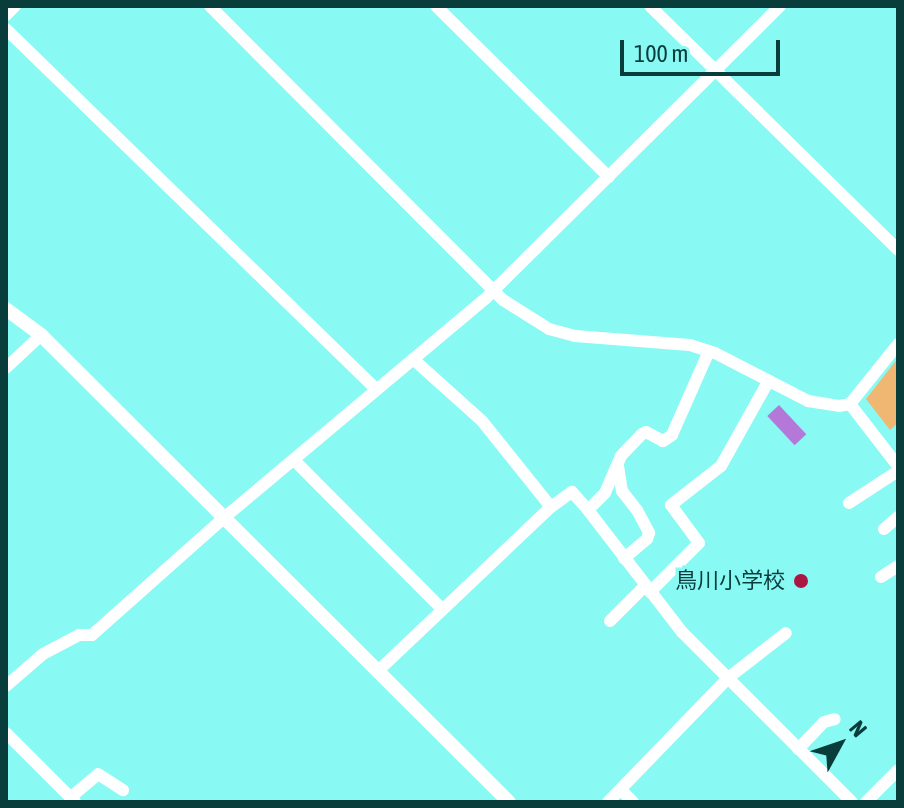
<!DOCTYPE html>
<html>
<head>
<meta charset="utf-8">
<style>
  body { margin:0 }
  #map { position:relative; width:904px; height:808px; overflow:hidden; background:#89f9f4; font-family:"Asap Condensed","Noto Sans JP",sans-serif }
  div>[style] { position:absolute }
  .green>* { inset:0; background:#efb771 }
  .water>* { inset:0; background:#b478d9; transform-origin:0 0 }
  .minor>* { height:12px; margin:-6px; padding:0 6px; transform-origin:6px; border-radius:6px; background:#fff }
  .tertiary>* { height:14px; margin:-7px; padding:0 7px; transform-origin:7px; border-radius:7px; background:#fff }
  .dots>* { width:22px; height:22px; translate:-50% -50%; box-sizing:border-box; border:4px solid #89f9f4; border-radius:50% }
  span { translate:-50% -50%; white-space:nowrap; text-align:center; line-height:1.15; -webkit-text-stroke:7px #89f9f4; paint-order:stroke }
  .poi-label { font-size:22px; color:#093d3c }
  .right { translate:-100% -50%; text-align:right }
  .frame { position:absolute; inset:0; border:8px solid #093d3c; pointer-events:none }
  .north { position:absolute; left:800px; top:704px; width:80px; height:80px; -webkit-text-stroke:6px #89f9f4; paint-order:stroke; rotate:50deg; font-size:22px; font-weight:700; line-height:32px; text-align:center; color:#093d3c }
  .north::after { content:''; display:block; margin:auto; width:28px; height:36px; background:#093d3c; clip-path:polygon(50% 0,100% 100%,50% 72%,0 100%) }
  .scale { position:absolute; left:620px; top:40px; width:160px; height:36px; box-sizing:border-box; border:4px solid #093d3c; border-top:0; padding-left:10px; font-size:24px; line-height:28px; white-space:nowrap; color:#093d3c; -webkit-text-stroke:6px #89f9f4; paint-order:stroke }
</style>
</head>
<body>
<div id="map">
  <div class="green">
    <div style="clip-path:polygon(898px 358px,898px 423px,890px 430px,866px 399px)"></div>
  </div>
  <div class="water">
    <div style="left:779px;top:405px;width:40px;height:16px;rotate:47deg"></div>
  </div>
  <div class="minor">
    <div style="left:210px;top:6px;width:415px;rotate:45.1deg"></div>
    <div style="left:503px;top:300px;width:54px;rotate:32.2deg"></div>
    <div style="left:549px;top:329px;width:27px;rotate:15deg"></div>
    <div style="left:575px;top:336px;width:115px;rotate:4.5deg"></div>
    <div style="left:690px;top:345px;width:26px;rotate:18deg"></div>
    <div style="left:715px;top:353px;width:105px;rotate:27.3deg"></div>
    <div style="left:808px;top:401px;width:31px;rotate:9deg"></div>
    <div style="left:839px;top:406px;width:11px;rotate:-10deg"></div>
    <div style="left:850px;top:404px;width:77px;rotate:-51.3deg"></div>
    <div style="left:436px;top:6px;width:243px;rotate:44.7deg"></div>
    <div style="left:650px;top:6px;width:348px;rotate:44.5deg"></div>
    <div style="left:6px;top:15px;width:13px;rotate:-45deg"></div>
    <div style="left:6px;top:29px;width:516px;rotate:44.22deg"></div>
    <div style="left:709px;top:351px;width:92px;rotate:113.8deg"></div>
    <div style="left:672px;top:435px;width:11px;rotate:146deg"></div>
    <div style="left:663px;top:441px;width:19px;rotate:-152deg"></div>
    <div style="left:646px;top:432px;width:4px;rotate:153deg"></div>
    <div style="left:642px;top:434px;width:30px;rotate:134deg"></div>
    <div style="left:621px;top:456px;width:40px;rotate:113.4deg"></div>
    <div style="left:605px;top:493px;width:24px;rotate:135deg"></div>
    <div style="left:588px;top:510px;width:154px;rotate:52.4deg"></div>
    <div style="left:682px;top:632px;width:240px;rotate:45deg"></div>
    <div style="left:413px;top:359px;width:93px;rotate:41.9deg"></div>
    <div style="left:482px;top:421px;width:110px;rotate:51.3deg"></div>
    <div style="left:6px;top:368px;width:48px;rotate:-43.3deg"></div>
    <div style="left:850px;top:404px;width:78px;rotate:52.3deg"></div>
    <div style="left:294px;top:460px;width:210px;rotate:45.2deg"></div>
    <div style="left:618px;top:466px;width:25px;rotate:81deg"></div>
    <div style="left:622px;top:491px;width:24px;rotate:52deg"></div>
    <div style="left:637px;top:510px;width:26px;rotate:62deg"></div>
    <div style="left:649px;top:533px;width:6px;rotate:108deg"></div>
    <div style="left:647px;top:539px;width:30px;rotate:140deg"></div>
    <div style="left:849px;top:503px;width:59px;rotate:-33.1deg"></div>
    <div style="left:884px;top:529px;width:18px;rotate:-41deg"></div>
    <div style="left:881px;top:577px;width:20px;rotate:-33deg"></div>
    <div style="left:650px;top:592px;width:69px;rotate:-45deg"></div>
    <div style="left:699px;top:543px;width:47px;rotate:-126.4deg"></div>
    <div style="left:671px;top:505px;width:63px;rotate:-38deg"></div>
    <div style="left:721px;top:466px;width:98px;rotate:-60.8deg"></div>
    <div style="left:610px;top:621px;width:49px;rotate:-45deg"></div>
    <div style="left:379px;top:670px;width:237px;rotate:-43.5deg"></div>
    <div style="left:551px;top:507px;width:26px;rotate:-36deg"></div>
    <div style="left:572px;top:492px;width:24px;rotate:48deg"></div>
    <div style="left:6px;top:686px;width:49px;rotate:-40.9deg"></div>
    <div style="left:43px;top:654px;width:41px;rotate:-27.8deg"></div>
    <div style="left:79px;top:635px;width:13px"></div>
    <div style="left:92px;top:635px;width:178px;rotate:-41.6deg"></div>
    <div style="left:225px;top:517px;width:341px;rotate:-40deg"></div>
    <div style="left:486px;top:298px;width:414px;rotate:-44.8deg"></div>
    <div style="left:6px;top:733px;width:98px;rotate:45deg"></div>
    <div style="left:798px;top:749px;width:37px;rotate:-46deg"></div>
    <div style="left:824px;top:722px;width:11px;rotate:-15deg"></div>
    <div style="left:621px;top:790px;width:17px;rotate:45deg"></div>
    <div style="left:71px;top:797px;width:35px;rotate:-40deg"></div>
    <div style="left:98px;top:774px;width:30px;rotate:33deg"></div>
    <div style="left:608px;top:802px;width:173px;rotate:-45.9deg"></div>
    <div style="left:728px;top:678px;width:73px;rotate:-37.8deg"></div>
    <div style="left:866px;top:802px;width:45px;rotate:-45deg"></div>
  </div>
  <div class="tertiary">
    <div style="left:6px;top:309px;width:44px;rotate:36.6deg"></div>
    <div style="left:41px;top:335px;width:661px;rotate:44.94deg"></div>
  </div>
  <div class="dots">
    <div style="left:801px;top:581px;background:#ab1643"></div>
  </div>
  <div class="poi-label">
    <span class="right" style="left:785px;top:581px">鳥川小学校</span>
  </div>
  <div class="frame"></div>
  <div class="north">N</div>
  <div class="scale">100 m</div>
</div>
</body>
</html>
